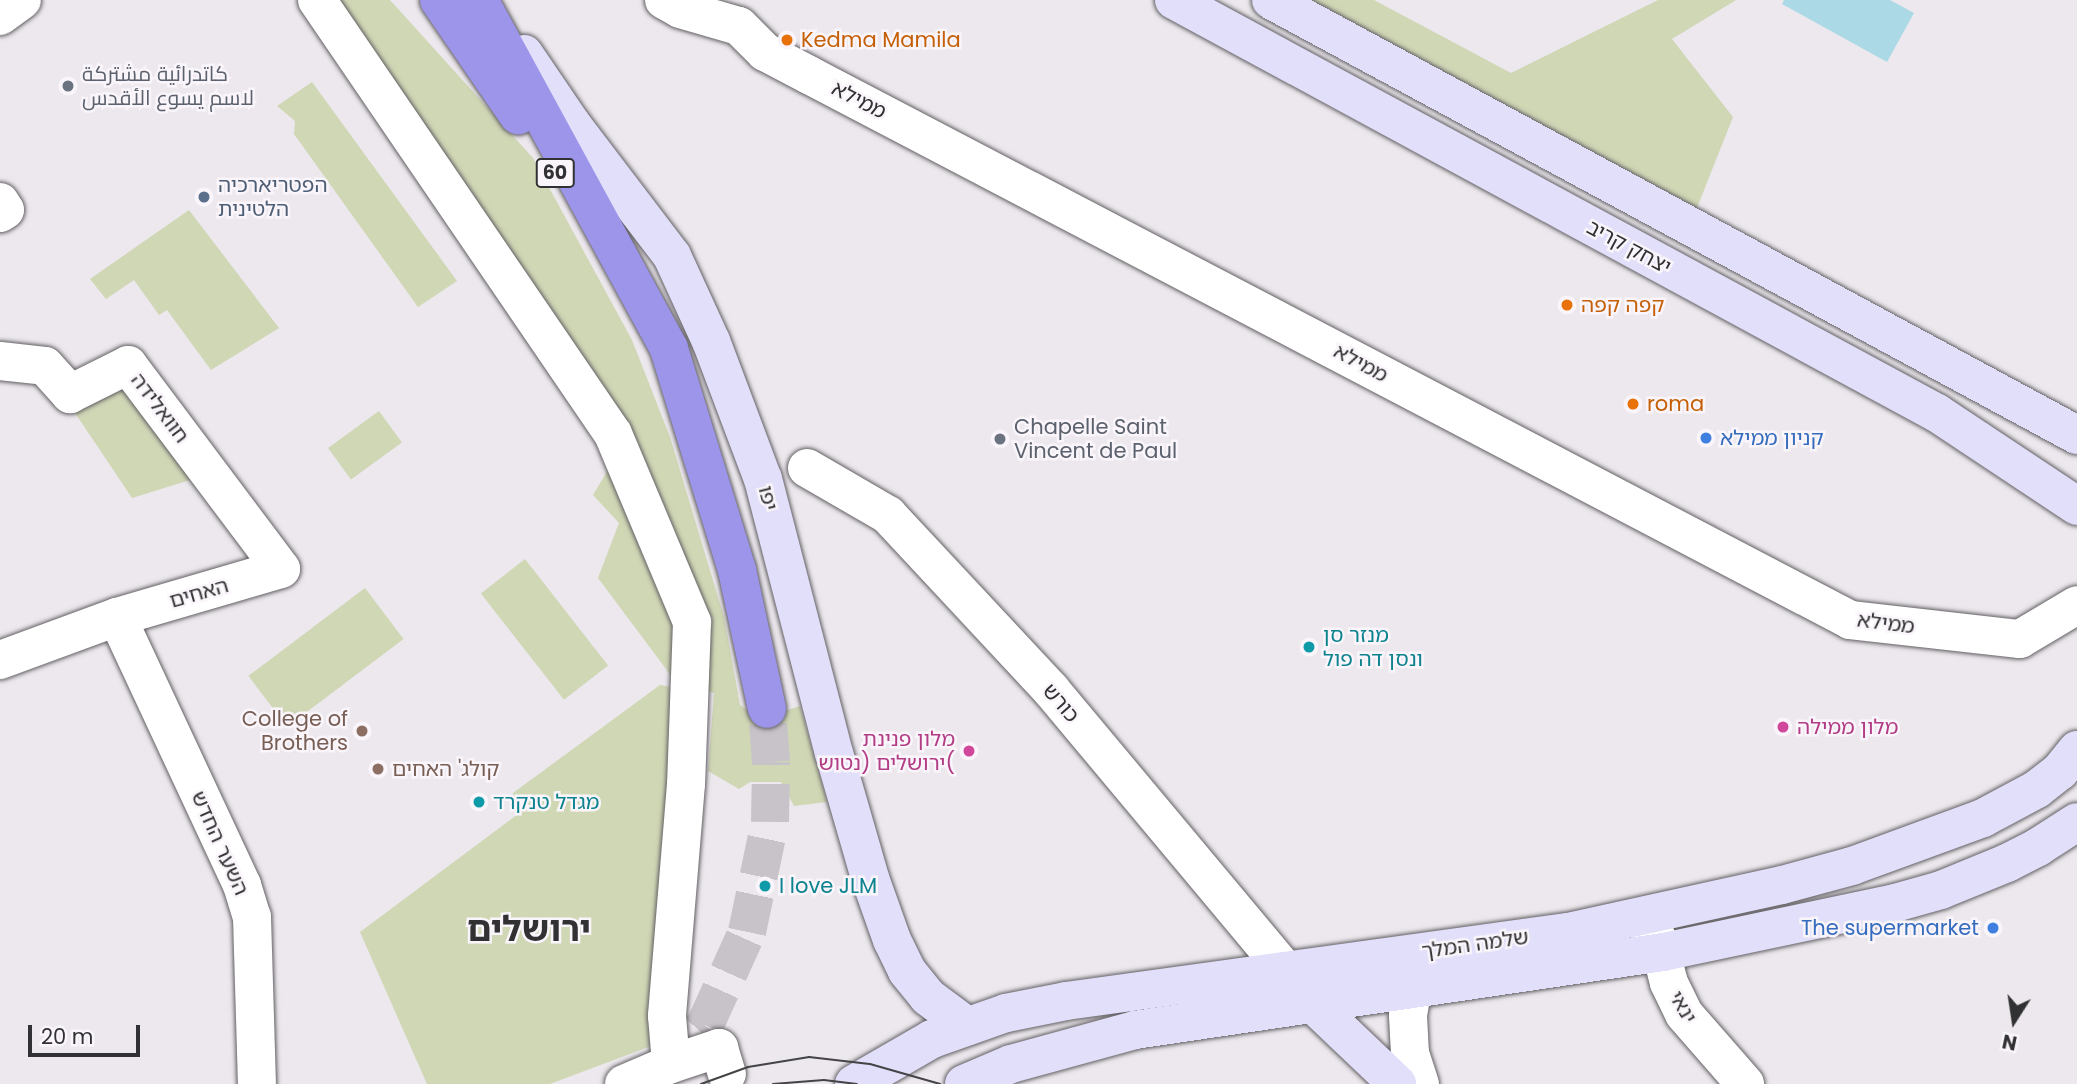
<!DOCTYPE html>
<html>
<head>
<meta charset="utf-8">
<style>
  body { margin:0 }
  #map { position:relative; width:2077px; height:1084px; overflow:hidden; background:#ece8ed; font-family:Poppins,Cairo,"Noto Sans Hebrew",sans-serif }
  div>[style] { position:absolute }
  .green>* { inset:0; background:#d0d7b5; transform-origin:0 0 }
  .water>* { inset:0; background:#abdae6 }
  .highway-tunnel>* { height:38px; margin-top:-19px; transform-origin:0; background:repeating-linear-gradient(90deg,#c7c3c8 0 38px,transparent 0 57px) }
  .roads { filter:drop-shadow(0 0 2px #636064) drop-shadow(0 0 2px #636064) }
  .street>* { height:38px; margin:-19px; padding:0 19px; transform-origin:19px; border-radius:19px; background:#fff }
  .secondary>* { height:38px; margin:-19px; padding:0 19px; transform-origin:19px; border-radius:19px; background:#e1dff9 }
  .highway>* { height:38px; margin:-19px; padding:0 19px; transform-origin:19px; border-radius:19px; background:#9c95ea }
  .tram>* { height:2px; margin:-1px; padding:0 1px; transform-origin:1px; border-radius:1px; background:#444345 }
  .dots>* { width:19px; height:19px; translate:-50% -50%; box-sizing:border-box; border:4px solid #f9f5fa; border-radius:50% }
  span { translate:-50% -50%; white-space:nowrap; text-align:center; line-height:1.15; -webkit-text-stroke:5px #f9f5fa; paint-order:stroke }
  .shield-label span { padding:2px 5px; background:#f9f5fa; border:2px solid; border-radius:5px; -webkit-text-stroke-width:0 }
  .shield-label { font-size:19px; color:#313032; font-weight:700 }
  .food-label { font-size:21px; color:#c56008 }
  .left { translate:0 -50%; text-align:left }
  .worship-label { font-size:21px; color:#5b616d }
  .street-label { font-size:21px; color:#313032 }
  .service-label { font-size:21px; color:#4e5e75 }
  .shop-label { font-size:21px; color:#366cbe }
  .right { translate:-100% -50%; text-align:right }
  .culture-label { font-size:21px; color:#0d838f }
  .education-label { font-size:21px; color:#785e54 }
  .hotel-label { font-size:21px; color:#b23c85 }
  .town-label { font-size:35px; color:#313032; font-weight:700 }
  .north { position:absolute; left:1979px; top:986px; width:70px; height:70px; -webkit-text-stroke:5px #f9f5fa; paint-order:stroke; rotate:192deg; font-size:19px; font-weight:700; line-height:28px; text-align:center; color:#313032 }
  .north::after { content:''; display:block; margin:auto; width:24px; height:32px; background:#313032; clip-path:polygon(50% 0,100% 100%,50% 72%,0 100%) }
  .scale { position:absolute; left:28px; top:1025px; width:112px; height:32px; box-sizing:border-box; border:4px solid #313032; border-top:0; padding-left:9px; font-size:21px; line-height:24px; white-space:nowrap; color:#313032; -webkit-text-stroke:5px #f9f5fa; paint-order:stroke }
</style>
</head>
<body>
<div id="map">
  <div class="green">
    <div style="clip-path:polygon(329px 0,390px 0,533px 158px,632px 340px,670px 437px,724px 617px,740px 705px,759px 719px,800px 706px,827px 802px,794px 806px,781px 782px,750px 782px,739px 789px,708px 771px,714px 693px,675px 681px,598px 578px,619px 523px,593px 495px,612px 463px)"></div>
    <div style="clip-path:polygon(1301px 0,1374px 0,1511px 73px,1658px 0,1736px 0,1672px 39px,1733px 117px,1693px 218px)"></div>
    <div style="clip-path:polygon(312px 82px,457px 281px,418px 307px,294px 134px,295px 121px,277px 106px)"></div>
    <div style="clip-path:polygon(189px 210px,279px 328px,211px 370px,167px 310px,159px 315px,134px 280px,106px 299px,90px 279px)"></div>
    <div style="clip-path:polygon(126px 373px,203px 476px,132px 498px,69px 404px)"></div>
    <div style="left:379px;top:411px;width:39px;height:63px;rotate:54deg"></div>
    <div style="left:525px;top:559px;width:135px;height:56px;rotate:52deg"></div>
    <div style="left:365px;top:588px;width:64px;height:146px;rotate:53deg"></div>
    <div style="clip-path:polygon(660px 685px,682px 689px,659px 1043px,550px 1084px,427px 1084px,360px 932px,518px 814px,513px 793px)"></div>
  </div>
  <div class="water">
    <div style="clip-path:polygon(1784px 0,1890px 0,1914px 13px,1887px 62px,1782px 4px)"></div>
  </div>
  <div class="highway-tunnel">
    <div style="left:661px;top:1073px;width:65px;rotate:-47.5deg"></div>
    <div style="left:705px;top:1025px;width:102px;rotate:-65.7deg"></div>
    <div style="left:747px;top:932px;width:112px;rotate:-78.2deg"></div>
    <div style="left:770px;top:822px;width:60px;rotate:-89deg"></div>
    <div style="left:771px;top:762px;width:53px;rotate:-94.3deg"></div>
  </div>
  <div class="roads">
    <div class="street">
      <div style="left:317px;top:0;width:525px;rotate:55.7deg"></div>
      <div style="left:613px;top:434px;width:204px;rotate:67.2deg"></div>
      <div style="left:692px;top:622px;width:162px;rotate:92.1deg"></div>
      <div style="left:686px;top:784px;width:233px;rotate:94.7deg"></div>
      <div style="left:667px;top:1016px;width:48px;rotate:85.2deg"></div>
      <div style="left:671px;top:1064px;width:51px;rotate:-18.4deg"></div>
      <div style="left:719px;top:1048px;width:27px;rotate:73deg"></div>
      <div style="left:664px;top:0;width:18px;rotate:29deg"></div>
      <div style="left:680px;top:9px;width:61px;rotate:16.1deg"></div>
      <div style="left:739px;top:26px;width:37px;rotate:45deg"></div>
      <div style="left:765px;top:52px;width:50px;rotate:27.6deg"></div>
      <div style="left:809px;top:75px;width:1175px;rotate:27.63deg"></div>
      <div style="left:1850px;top:620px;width:171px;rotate:6.4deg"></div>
      <div style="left:2020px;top:639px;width:66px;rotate:-30.8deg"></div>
      <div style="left:0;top:16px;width:27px;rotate:-36deg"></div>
      <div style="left:0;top:202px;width:9px;rotate:58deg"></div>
      <div style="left:5px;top:210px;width:6px;rotate:149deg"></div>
      <div style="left:0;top:361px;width:45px;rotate:6.3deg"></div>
      <div style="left:45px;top:366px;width:38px;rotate:48deg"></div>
      <div style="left:70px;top:394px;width:65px;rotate:-26.6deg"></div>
      <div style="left:128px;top:365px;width:255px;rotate:53.1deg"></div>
      <div style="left:281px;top:569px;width:171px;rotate:163.7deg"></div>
      <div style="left:117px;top:617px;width:125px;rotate:159.8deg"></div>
      <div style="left:807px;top:468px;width:94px;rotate:30.1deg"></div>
      <div style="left:888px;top:515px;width:239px;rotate:47deg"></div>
      <div style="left:1051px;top:690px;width:366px;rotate:50.1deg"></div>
      <div style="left:117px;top:617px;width:296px;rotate:65deg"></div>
      <div style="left:242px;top:885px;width:34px;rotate:73deg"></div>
      <div style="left:252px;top:917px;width:167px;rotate:88.3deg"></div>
      <div style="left:1648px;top:924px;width:19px;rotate:58deg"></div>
      <div style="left:1658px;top:940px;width:44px;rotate:75.7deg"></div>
      <div style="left:1669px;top:983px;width:34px;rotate:64deg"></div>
      <div style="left:1684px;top:1014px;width:93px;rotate:48.9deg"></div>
      <div style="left:624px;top:1084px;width:51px;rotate:-23.1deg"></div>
      <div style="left:1420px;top:1084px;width:32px;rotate:-108deg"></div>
      <div style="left:1410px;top:1054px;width:39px;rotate:-93deg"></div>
      <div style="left:1408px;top:1015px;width:27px;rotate:-80deg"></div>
      <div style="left:1413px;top:988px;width:30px;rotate:-62deg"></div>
    </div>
    <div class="secondary">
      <div style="left:1174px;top:0;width:868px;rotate:28.43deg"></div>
      <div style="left:1937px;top:413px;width:168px;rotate:33.6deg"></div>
      <div style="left:1271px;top:0;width:916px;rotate:28.36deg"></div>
      <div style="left:524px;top:54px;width:87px;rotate:55.8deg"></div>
      <div style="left:573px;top:126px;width:163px;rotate:52.7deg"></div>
      <div style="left:672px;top:256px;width:94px;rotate:65.4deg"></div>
      <div style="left:711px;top:341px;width:147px;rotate:69.4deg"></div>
      <div style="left:763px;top:479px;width:283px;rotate:75.5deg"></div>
      <div style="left:834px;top:753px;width:130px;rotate:73.9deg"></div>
      <div style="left:870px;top:878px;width:66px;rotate:70.5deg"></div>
      <div style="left:892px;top:940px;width:34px;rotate:64deg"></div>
      <div style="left:907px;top:971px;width:33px;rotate:51deg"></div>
      <div style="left:928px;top:997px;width:49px;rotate:36.6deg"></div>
      <div style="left:1311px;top:1002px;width:119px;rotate:43.6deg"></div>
      <div style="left:854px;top:1084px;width:90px;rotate:-30deg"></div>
      <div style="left:932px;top:1039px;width:78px;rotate:-19.4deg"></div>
      <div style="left:1006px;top:1013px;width:61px;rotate:-11.3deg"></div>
      <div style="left:1066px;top:1001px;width:507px;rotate:-7.83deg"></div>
      <div style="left:1568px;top:932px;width:219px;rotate:-12.4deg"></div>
      <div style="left:1782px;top:885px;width:73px;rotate:-15.2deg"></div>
      <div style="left:1852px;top:866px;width:140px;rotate:-20.1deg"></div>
      <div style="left:1983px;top:818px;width:61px;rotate:-28.2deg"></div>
      <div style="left:2037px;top:789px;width:29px;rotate:-38deg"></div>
      <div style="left:2060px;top:771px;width:27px;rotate:-51deg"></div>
      <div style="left:964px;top:1084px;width:51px;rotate:-23.1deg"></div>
      <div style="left:1011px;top:1064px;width:129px;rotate:-15.3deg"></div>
      <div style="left:1135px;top:1030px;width:534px;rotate:-8.4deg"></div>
      <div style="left:1663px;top:952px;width:237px;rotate:-11.9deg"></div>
      <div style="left:1895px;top:903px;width:48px;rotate:-15.8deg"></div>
      <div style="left:1941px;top:890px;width:71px;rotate:-22.2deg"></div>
      <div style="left:2007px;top:863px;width:35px;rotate:-27deg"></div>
      <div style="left:2038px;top:847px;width:46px;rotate:-32.7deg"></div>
    </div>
    <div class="highway">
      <div style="left:439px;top:0;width:140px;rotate:55.5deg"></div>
      <div style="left:479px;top:0;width:397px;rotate:61.4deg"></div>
      <div style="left:669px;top:349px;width:231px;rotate:72.9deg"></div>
      <div style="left:737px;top:570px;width:142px;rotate:77.8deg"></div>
    </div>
  </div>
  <div class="tram">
    <div style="left:701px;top:1084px;width:50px;rotate:-19.9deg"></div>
    <div style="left:748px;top:1067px;width:62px;rotate:-9.3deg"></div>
    <div style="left:809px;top:1057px;width:61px;rotate:6.5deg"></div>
    <div style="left:870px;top:1064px;width:73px;rotate:15.9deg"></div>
    <div style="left:773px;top:1084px;width:51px;rotate:-4.5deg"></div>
    <div style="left:824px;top:1080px;width:33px;rotate:7deg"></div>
  </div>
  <div class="dots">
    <div style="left:787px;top:40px;background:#e8710a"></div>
    <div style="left:68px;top:86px;background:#6b7280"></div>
    <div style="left:204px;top:197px;background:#5c6f8a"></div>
    <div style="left:1567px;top:305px;background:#e8710a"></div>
    <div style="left:1633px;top:404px;background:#e8710a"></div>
    <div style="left:1706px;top:438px;background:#3f7fe0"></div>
    <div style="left:1000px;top:439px;background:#6b7280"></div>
    <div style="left:1309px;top:647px;background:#0f9aa8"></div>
    <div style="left:1783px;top:727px;background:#d1479c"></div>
    <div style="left:362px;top:731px;background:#8d6e63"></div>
    <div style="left:969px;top:751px;background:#d1479c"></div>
    <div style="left:378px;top:769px;background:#8d6e63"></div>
    <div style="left:479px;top:802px;background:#0f9aa8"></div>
    <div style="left:765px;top:886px;background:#0f9aa8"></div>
    <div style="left:1993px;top:928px;background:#3f7fe0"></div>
  </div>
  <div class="shield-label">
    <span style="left:555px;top:173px">60</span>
  </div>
  <div class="food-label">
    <span class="left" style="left:801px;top:40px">Kedma Mamila</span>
    <span class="left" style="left:1581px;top:305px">קפה קפה</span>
    <span class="left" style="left:1647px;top:404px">roma</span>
  </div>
  <div class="worship-label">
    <span class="left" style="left:82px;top:86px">كاتدرائية مشتركة<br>لاسم يسوع الأقدس</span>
    <span class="left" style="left:1014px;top:439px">Chapelle Saint<br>Vincent de Paul</span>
  </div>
  <div class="street-label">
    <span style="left:859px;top:100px;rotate:27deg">ממילא</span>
    <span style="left:1629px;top:247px;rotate:28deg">יצחק קריב</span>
    <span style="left:1361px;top:363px;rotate:28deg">ממילא</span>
    <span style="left:160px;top:408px;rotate:53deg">חוואלידה</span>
    <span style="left:768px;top:498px;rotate:76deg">יפו</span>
    <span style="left:199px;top:593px;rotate:-16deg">האחים</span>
    <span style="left:1886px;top:623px;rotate:7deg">ממילא</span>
    <span style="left:1061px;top:703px;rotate:49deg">כורש</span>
    <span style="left:220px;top:843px;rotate:66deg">השער החדש</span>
    <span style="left:1475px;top:944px;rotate:-8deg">שלמה המלך</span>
    <span style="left:1683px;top:1007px;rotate:60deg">ינאי</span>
  </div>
  <div class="service-label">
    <span class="left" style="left:218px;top:197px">הפטריארכיה<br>הלטינית</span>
  </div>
  <div class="shop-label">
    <span class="left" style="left:1720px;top:438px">קניון ממילא</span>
    <span class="right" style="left:1979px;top:928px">The supermarket</span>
  </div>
  <div class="culture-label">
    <span class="left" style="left:1323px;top:647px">מנזר סן<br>ונסן דה פול</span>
    <span class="left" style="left:493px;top:802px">מגדל טנקרד</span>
    <span class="left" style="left:779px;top:886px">I love JLM</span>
  </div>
  <div class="education-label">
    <span class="right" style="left:348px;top:731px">College of<br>Brothers</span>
    <span class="left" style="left:392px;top:769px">קולג' האחים</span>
  </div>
  <div class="hotel-label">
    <span class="left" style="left:1797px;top:727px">מלון ממילה</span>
    <span class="right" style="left:955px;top:751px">מלון פנינת<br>ירושלים (נטוש(</span>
  </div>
  <div class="town-label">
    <span style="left:529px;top:929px">ירושלים</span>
  </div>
  <div class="north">N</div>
  <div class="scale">20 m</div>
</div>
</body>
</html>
